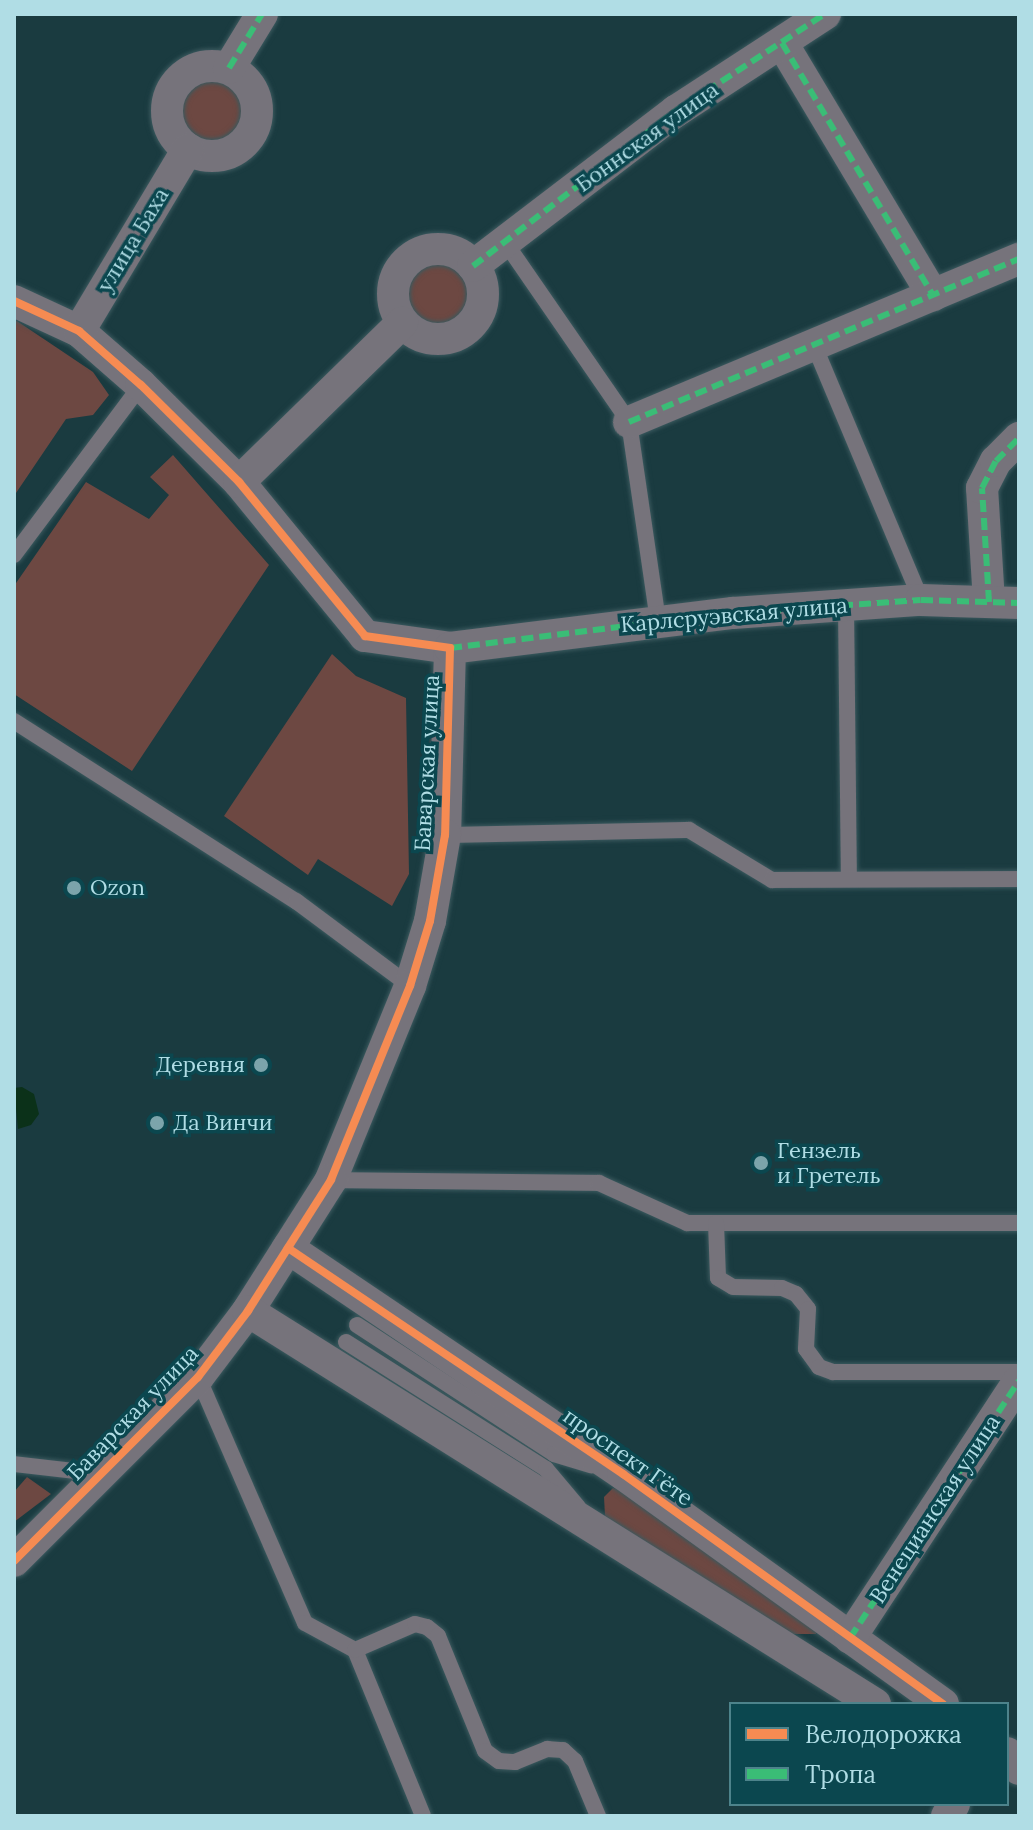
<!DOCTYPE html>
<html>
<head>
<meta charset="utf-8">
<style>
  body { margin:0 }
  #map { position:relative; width:1033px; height:1830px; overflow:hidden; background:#1a3b40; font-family:Lora,serif }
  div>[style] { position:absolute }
  .green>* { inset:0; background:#6d4842 }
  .round { border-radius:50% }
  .water>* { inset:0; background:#0b3119 }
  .roads { filter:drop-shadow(0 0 2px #3b595e) drop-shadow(0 0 2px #3b595e) }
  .service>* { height:16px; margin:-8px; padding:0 8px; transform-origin:8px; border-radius:8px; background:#76737b }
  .minor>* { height:32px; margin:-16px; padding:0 16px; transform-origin:16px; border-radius:16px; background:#76737b }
  .minor>.ring { margin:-16px; padding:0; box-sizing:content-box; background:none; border:32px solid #76737b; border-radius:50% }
  .quiet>* { height:6px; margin-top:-3px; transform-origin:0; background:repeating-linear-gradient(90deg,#3abd76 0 12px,transparent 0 18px) }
  .cycleway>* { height:8px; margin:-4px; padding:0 4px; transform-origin:4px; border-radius:4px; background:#f68b52 }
  .dots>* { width:22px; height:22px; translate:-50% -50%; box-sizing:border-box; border:4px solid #0b474f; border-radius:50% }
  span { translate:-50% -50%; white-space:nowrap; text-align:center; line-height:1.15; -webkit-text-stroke:7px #0b474f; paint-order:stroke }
  .street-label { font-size:22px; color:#b0dde5 }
  .poi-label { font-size:22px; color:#b0dde5 }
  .left { translate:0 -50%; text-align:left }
  .right { translate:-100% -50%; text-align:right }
  .frame { position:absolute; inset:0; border:16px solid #b0dde5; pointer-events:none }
  .legend { position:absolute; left:729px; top:1702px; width:280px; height:104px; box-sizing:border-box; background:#0b474f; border:2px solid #4d838b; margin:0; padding:10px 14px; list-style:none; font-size:24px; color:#b0dde5 }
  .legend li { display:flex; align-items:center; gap:16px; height:40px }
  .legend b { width:40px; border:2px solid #4d838b }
</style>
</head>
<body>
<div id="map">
  <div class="green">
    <div class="round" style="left:180px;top:80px;width:62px;height:62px"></div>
    <div class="round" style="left:407px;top:264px;width:62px;height:62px"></div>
    <div style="clip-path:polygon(14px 319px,93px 372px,109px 395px,93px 415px,66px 419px,14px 496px)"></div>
    <div style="clip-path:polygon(173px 455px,269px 565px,132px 771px,14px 694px,14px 586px,86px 482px,149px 519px,169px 495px,150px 477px)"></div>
    <div style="clip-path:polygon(332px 654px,356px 676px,406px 698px,409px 874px,392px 906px,318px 859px,308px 875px,224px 816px)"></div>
    <div style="clip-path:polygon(27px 1477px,51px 1494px,14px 1522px,14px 1492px)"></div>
    <div style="clip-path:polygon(613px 1488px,624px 1491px,817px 1625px,816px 1634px,792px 1634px,605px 1516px,604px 1497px)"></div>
  </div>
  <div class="water">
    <div style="clip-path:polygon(22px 1087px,34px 1094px,39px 1114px,31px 1125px,18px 1129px,14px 1088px)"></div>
  </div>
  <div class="roads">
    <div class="service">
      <div style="left:505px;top:242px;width:219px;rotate:55.4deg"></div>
      <div style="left:629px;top:422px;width:201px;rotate:81.7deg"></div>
      <div style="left:814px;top:345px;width:277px;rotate:67.2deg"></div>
      <div style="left:14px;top:555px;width:212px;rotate:-53.2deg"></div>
      <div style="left:846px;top:604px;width:275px;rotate:89.4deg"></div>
      <div style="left:14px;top:721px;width:335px;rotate:32.6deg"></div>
      <div style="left:296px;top:901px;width:142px;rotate:36.7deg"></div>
      <div style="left:445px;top:835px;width:244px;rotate:-1.2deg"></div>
      <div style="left:689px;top:830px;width:97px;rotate:31.1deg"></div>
      <div style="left:772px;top:880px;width:247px;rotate:-0.2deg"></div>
      <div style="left:331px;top:1180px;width:268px;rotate:0.6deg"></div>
      <div style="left:599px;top:1183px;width:97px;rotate:24.4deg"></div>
      <div style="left:687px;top:1223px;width:332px"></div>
      <div style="left:716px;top:1223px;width:55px;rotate:87.9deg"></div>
      <div style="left:718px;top:1278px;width:17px;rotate:31deg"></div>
      <div style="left:733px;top:1287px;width:49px;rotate:1.2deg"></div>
      <div style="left:782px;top:1288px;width:15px;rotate:23deg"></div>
      <div style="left:796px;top:1294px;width:19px;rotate:51deg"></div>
      <div style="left:808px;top:1309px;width:40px;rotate:92.9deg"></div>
      <div style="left:806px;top:1349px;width:22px;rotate:54deg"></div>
      <div style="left:819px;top:1367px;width:15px;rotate:20deg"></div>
      <div style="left:833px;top:1372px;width:186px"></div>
      <div style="left:357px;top:1325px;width:235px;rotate:33.2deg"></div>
      <div style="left:554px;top:1454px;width:39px;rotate:17deg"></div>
      <div style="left:346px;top:1342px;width:237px;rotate:32.4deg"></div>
      <div style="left:546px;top:1469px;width:50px;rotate:49.9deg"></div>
      <div style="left:198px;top:1377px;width:268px;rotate:66.5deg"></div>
      <div style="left:305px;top:1623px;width:57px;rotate:28.4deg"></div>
      <div style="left:355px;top:1650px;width:179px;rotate:67.7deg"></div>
      <div style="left:14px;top:1464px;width:87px;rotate:6.6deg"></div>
      <div style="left:355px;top:1650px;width:65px;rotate:-23.4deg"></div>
      <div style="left:415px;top:1624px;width:12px;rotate:14deg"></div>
      <div style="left:427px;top:1627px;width:14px;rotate:39deg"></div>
      <div style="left:438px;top:1636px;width:124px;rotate:67.8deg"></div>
      <div style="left:485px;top:1751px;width:17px;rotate:36deg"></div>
      <div style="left:499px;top:1761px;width:16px;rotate:4deg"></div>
      <div style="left:515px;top:1762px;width:35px;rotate:-22deg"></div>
      <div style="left:547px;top:1749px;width:16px;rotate:4deg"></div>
      <div style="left:563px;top:1750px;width:16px;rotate:43deg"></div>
      <div style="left:575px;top:1761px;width:60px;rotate:67.3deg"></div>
    </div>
    <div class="minor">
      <div style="left:782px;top:43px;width:294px;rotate:59.1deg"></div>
      <div class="ring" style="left:167px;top:66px;width:58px;height:58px"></div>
      <div style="left:229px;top:68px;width:63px;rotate:-58.6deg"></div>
      <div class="ring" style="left:393px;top:249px;width:58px;height:58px"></div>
      <div style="left:473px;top:266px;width:255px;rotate:-37.4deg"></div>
      <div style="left:676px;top:111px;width:178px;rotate:-33.1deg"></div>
      <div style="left:14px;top:301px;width:72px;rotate:24.8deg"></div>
      <div style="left:79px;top:331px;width:82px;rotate:41.1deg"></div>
      <div style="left:141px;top:385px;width:138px;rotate:44.7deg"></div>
      <div style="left:239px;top:482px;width:199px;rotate:50.7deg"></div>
      <div style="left:365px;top:636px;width:86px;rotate:8deg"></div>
      <div style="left:450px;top:648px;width:187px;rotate:91.5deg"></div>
      <div style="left:445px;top:835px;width:87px;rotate:99.9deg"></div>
      <div style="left:430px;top:921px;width:68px;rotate:107.1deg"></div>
      <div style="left:410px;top:986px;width:209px;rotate:112.2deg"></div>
      <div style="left:331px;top:1180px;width:155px;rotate:122.4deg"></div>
      <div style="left:248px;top:1311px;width:83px;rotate:127.1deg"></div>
      <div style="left:198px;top:1377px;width:260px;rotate:135deg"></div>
      <div style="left:79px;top:331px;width:212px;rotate:-59.1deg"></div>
      <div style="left:629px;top:422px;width:423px;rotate:-22.7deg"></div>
      <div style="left:239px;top:482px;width:228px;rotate:-44.3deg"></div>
      <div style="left:989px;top:602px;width:114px;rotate:-93.5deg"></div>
      <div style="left:982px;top:488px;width:30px;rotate:-63deg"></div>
      <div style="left:996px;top:461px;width:33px;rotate:-45deg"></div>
      <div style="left:450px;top:648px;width:285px;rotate:-7.1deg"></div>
      <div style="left:733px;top:613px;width:188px;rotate:-4deg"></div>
      <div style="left:921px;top:600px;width:98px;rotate:1.8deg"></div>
      <div style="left:288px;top:1248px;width:404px;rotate:34deg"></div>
      <div style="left:623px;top:1474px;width:394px;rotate:35.7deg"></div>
      <div style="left:248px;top:1311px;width:740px;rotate:32.08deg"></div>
      <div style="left:850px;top:1638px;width:308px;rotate:-56.7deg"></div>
      <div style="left:1007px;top:1753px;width:20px;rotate:53deg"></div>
      <div style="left:947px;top:1816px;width:14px;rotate:-60deg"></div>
    </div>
  </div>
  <div class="quiet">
    <div style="left:782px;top:43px;width:294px;rotate:59.1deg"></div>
    <div style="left:229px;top:68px;width:63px;rotate:-58.6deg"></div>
    <div style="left:473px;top:266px;width:255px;rotate:-37.4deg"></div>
    <div style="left:676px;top:111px;width:178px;rotate:-33.1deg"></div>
    <div style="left:629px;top:422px;width:423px;rotate:-22.7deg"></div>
    <div style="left:989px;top:602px;width:114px;rotate:-93.5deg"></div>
    <div style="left:982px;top:488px;width:30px;rotate:-63deg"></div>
    <div style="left:996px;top:461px;width:33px;rotate:-45deg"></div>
    <div style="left:450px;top:648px;width:285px;rotate:-7.1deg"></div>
    <div style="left:733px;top:613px;width:188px;rotate:-4deg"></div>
    <div style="left:921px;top:600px;width:98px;rotate:1.8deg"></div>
    <div style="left:850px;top:1638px;width:308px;rotate:-56.7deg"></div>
  </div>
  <div class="cycleway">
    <div style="left:14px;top:301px;width:72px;rotate:24.8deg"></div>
    <div style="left:79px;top:331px;width:82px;rotate:41.1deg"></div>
    <div style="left:141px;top:385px;width:138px;rotate:44.7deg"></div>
    <div style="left:239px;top:482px;width:199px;rotate:50.7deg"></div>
    <div style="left:365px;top:636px;width:86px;rotate:8deg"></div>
    <div style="left:450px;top:648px;width:187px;rotate:91.5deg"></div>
    <div style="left:445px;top:835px;width:87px;rotate:99.9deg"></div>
    <div style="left:430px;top:921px;width:68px;rotate:107.1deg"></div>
    <div style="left:410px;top:986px;width:209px;rotate:112.2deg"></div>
    <div style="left:331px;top:1180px;width:155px;rotate:122.4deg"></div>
    <div style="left:248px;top:1311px;width:83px;rotate:127.1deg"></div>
    <div style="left:198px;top:1377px;width:260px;rotate:135deg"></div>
    <div style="left:288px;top:1248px;width:404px;rotate:34deg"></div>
    <div style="left:623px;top:1474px;width:394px;rotate:35.7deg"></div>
  </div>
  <div class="dots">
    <div style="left:74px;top:888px;background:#7ca4ab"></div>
    <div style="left:261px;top:1065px;background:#7ca4ab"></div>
    <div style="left:157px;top:1123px;background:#7ca4ab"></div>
    <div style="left:761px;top:1163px;background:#7ca4ab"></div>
  </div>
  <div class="street-label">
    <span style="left:647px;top:137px;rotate:-36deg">Боннская улица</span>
    <span style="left:133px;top:240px;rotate:-59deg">улица Баха</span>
    <span style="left:734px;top:615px;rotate:-5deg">Карлсруэвская улица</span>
    <span style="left:427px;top:763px;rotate:-87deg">Баварская улица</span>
    <span style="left:133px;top:1413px;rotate:-46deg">Баварская улица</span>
    <span style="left:628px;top:1457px;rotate:35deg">проспект Гёте</span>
    <span style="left:935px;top:1509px;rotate:-57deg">Венецианская улица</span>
  </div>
  <div class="poi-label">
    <span class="left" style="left:90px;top:888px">Ozon</span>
    <span class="right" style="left:245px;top:1065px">Деревня</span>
    <span class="left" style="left:173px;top:1123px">Да Винчи</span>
    <span class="left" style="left:777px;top:1163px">Гензель<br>и Гретель</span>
  </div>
  <div class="frame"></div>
  <ul class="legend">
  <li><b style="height:10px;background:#f68b52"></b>Велодорожка</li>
  <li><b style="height:10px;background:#3abd76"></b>Тропа</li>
  </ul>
</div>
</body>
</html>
